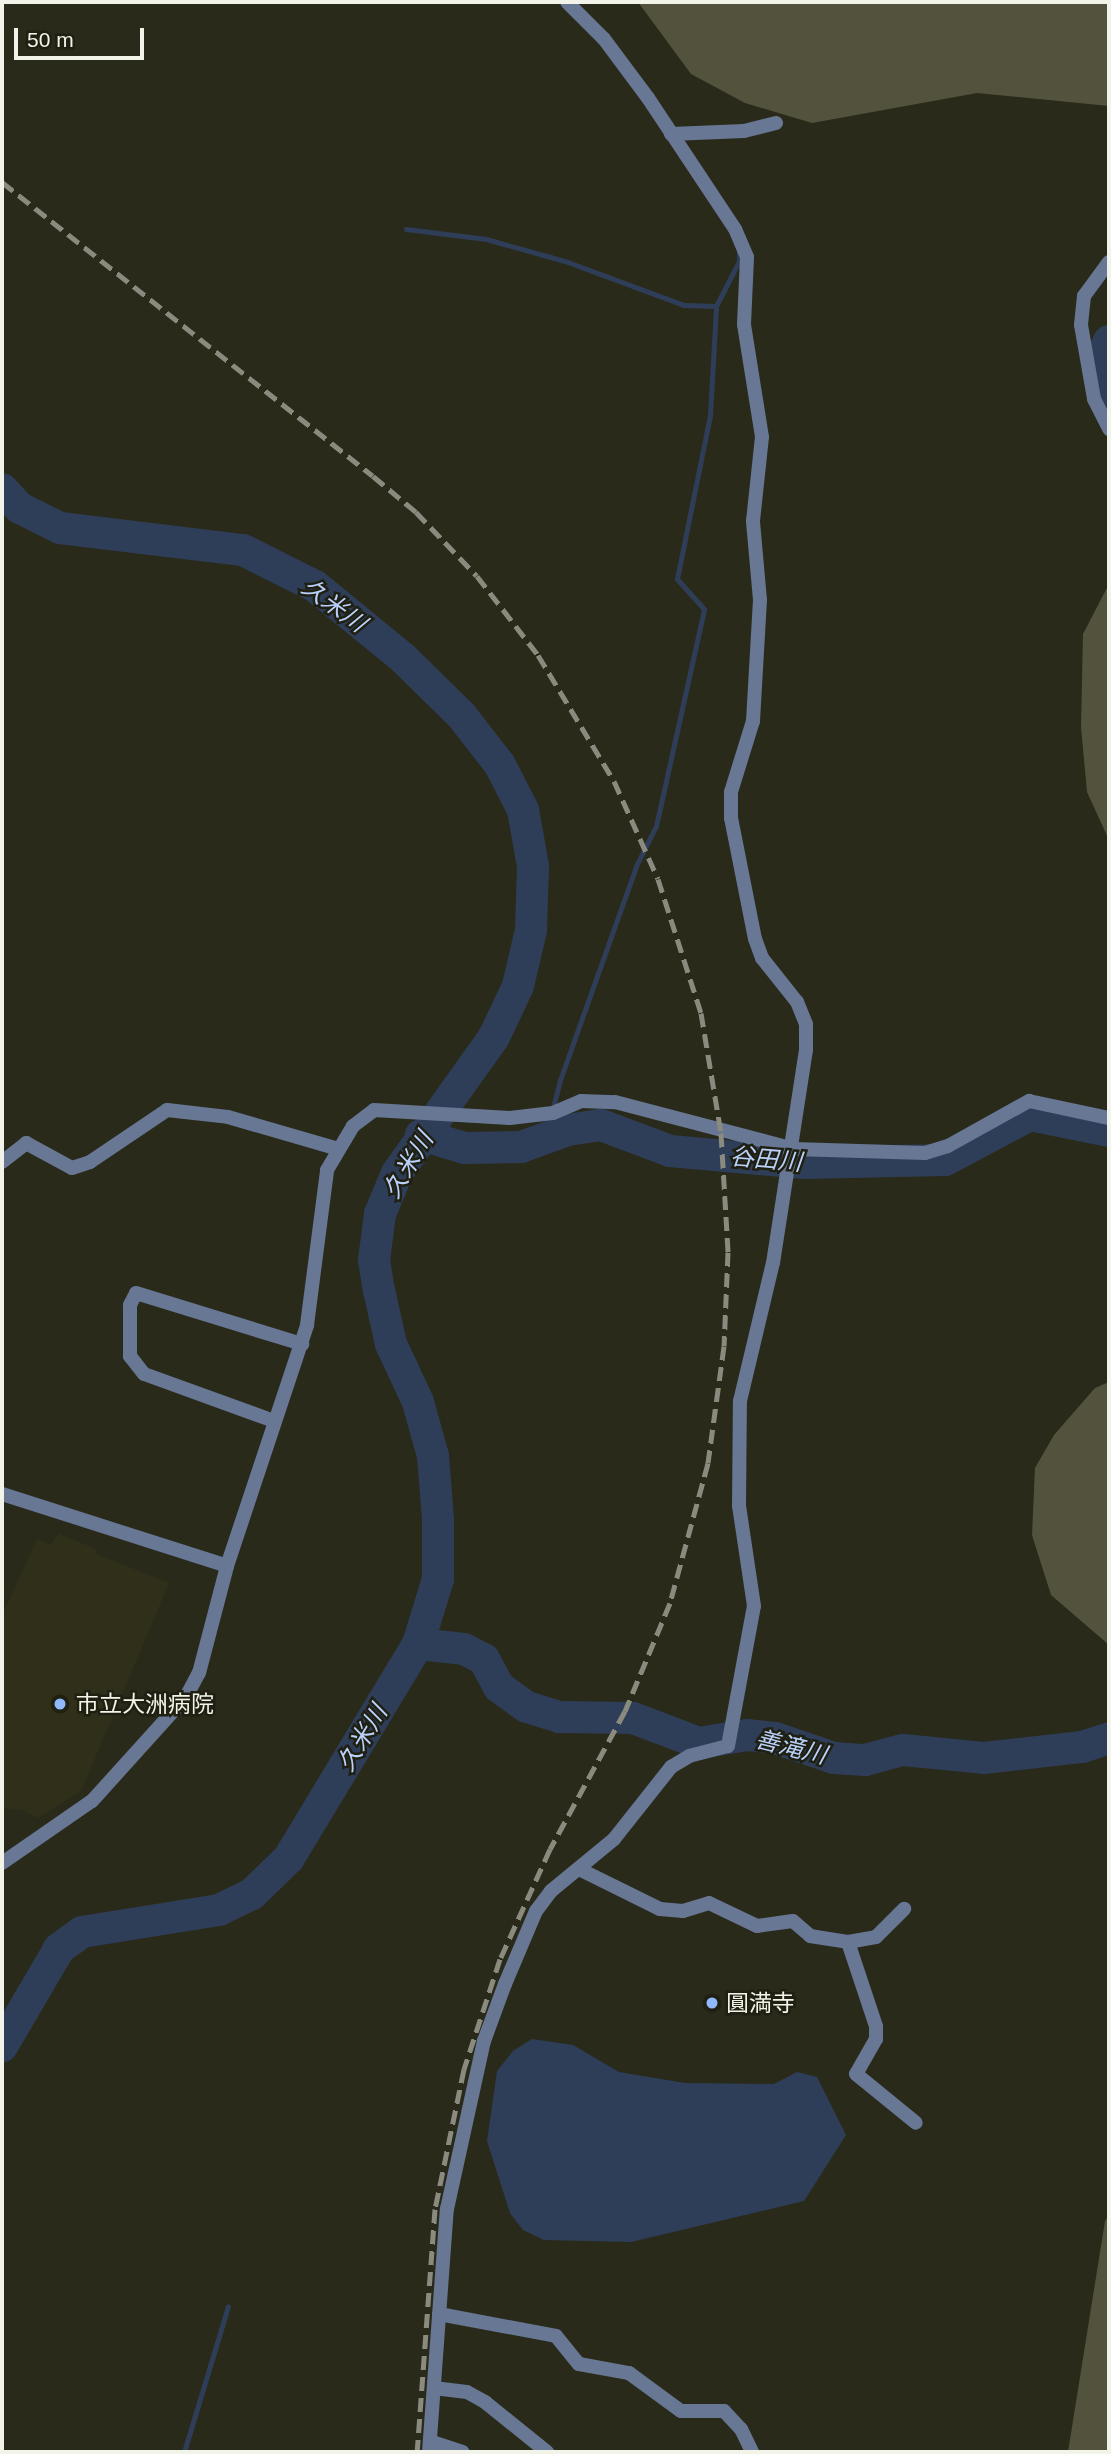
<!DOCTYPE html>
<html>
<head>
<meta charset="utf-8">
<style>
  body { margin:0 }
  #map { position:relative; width:1111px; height:2454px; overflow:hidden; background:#2a2a1b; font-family:Helvetica,"Noto Sans JP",sans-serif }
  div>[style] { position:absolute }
  .built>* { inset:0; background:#30301a }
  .green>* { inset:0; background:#53533d }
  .water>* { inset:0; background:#2f3e58 }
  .stream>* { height:5px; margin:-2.5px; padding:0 2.5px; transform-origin:2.5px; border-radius:2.5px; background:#2f3e58 }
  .river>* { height:32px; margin:-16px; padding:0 16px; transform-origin:16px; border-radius:16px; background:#2f3e58 }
  .street>* { height:14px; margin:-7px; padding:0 7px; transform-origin:7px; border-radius:7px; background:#677794 }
  .rail>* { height:5px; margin-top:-2.5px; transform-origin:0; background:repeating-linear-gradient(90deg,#8a8a7e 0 14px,transparent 0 21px) }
  .dots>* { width:19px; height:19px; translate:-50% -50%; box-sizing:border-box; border:4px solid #202012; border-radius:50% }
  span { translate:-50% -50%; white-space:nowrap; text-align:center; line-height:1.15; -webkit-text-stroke:5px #202012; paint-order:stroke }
  .poi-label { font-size:23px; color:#f2f3e9 }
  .left { translate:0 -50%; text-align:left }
  .water-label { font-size:24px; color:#b9d1fb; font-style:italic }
  .frame { position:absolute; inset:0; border:4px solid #f2f3e9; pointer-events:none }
  .scale { position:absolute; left:14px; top:28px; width:130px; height:32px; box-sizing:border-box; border:4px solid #f2f3e9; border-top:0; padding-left:9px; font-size:21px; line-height:24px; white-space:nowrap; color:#f2f3e9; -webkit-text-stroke:5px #202012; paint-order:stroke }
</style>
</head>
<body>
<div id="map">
  <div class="built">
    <div style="clip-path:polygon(59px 1534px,96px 1549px,96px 1554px,169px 1583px,81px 1791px,38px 1818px,22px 1810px,2px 1808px,2px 1616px,37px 1539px,50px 1545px)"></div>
  </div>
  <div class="green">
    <div style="clip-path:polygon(638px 2px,1109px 2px,1109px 106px,977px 93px,812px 123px,745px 103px,691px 74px)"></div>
    <div style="clip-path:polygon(1109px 584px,1109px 840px,1087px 792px,1081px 727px,1083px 634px)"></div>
    <div style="clip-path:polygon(1109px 1382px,1109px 1645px,1051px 1595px,1032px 1535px,1035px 1468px,1054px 1435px,1095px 1388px)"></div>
    <div style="clip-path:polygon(1109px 2215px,1109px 2452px,1068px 2452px,1105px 2221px)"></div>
  </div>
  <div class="water">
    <div style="clip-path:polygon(532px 2039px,573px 2045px,619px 2072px,685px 2083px,774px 2084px,797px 2072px,817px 2077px,846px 2135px,804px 2201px,631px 2242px,544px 2240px,523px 2230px,510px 2213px,487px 2141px,497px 2071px,513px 2051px)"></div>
  </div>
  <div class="stream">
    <div style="left:406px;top:229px;width:81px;rotate:7.1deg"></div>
    <div style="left:486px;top:239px;width:82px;rotate:15.6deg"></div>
    <div style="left:565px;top:261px;width:127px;rotate:20.3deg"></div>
    <div style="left:684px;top:305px;width:32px;rotate:2deg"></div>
    <div style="left:551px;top:1137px;width:10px;rotate:-107deg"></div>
    <div style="left:548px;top:1127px;width:49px;rotate:-75.7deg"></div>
    <div style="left:560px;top:1080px;width:229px;rotate:-70.4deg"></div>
    <div style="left:637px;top:864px;width:42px;rotate:-63.4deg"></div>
    <div style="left:656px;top:826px;width:222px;rotate:-77.5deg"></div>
    <div style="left:704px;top:609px;width:40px;rotate:-132deg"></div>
    <div style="left:677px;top:579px;width:167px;rotate:-78.6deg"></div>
    <div style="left:710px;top:415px;width:109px;rotate:-86.8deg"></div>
    <div style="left:716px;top:306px;width:51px;rotate:-62.9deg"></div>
    <div style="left:739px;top:261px;width:10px;rotate:-90deg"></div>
    <div style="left:184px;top:2452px;width:152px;rotate:-73.2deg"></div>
  </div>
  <div class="river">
    <div style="left:1109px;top:341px;width:21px;rotate:115deg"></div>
    <div style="left:1100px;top:360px;width:37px;rotate:76deg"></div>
    <div style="left:2px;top:489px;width:26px;rotate:47deg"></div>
    <div style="left:20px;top:508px;width:45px;rotate:26.6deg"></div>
    <div style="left:60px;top:528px;width:184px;rotate:6.9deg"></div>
    <div style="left:243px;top:550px;width:80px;rotate:26.6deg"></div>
    <div style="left:315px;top:586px;width:114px;rotate:39.3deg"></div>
    <div style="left:403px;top:658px;width:83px;rotate:44.5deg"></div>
    <div style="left:462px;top:716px;width:62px;rotate:52.2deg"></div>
    <div style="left:500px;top:765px;width:51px;rotate:62.9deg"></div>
    <div style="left:523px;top:810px;width:57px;rotate:79.9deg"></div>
    <div style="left:533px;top:866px;width:64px;rotate:91.8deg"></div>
    <div style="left:531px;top:930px;width:57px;rotate:103.1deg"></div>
    <div style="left:518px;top:986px;width:56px;rotate:115.2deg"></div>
    <div style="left:494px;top:1037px;width:167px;rotate:125.5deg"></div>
    <div style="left:397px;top:1173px;width:44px;rotate:112.5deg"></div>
    <div style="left:380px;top:1214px;width:46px;rotate:97.4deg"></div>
    <div style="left:374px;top:1260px;width:30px;rotate:81deg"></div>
    <div style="left:379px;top:1290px;width:55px;rotate:77.5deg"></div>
    <div style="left:391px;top:1344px;width:64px;rotate:65deg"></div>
    <div style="left:418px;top:1402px;width:56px;rotate:74.5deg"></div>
    <div style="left:433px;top:1456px;width:64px;rotate:85.5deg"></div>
    <div style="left:438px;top:1520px;width:59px;rotate:90deg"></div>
    <div style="left:438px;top:1579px;width:68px;rotate:107.1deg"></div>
    <div style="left:418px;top:1644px;width:250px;rotate:121.1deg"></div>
    <div style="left:289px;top:1858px;width:52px;rotate:135.8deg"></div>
    <div style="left:252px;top:1894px;width:37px;rotate:154deg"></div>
    <div style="left:219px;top:1910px;width:139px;rotate:170.9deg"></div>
    <div style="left:82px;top:1932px;width:29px;rotate:144deg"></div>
    <div style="left:59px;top:1949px;width:113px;rotate:120.4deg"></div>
    <div style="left:421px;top:1135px;width:46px;rotate:16.5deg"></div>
    <div style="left:465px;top:1148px;width:56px;rotate:-1deg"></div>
    <div style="left:521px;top:1147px;width:50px;rotate:-19.9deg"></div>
    <div style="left:568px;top:1130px;width:33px;rotate:-9deg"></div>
    <div style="left:601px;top:1125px;width:74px;rotate:20.6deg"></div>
    <div style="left:670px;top:1151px;width:136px;rotate:5.1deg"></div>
    <div style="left:805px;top:1163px;width:140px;rotate:-1.2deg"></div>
    <div style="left:945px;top:1160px;width:96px;rotate:-27.9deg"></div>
    <div style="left:1030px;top:1115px;width:81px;rotate:11.4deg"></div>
    <div style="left:418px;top:1644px;width:46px;rotate:6.2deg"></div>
    <div style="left:464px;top:1649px;width:22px;rotate:27deg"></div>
    <div style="left:484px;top:1659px;width:32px;rotate:62deg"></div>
    <div style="left:499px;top:1687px;width:34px;rotate:36deg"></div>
    <div style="left:527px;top:1707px;width:34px;rotate:17deg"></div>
    <div style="left:559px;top:1717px;width:74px;rotate:0.8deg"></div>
    <div style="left:633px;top:1718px;width:71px;rotate:20.7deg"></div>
    <div style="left:699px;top:1743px;width:49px;rotate:-9.5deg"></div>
    <div style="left:747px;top:1735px;width:28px;rotate:6deg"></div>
    <div style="left:775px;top:1738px;width:62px;rotate:18.7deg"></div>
    <div style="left:834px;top:1758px;width:31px;rotate:4deg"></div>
    <div style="left:865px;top:1760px;width:39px;rotate:-15deg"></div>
    <div style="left:903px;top:1750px;width:81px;rotate:5.6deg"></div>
    <div style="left:984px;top:1758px;width:99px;rotate:-6.4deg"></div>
    <div style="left:1082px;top:1747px;width:28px;rotate:-18deg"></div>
  </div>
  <div class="street">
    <div style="left:671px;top:134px;width:73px;rotate:-2.4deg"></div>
    <div style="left:744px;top:131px;width:33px;rotate:-14deg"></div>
    <div style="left:1109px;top:262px;width:42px;rotate:126.3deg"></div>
    <div style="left:1084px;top:296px;width:29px;rotate:96deg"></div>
    <div style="left:1081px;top:325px;width:75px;rotate:80deg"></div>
    <div style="left:1094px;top:399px;width:34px;rotate:63deg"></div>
    <div style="left:2px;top:1162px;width:31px;rotate:-38deg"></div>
    <div style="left:26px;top:1143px;width:52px;rotate:28.5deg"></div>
    <div style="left:72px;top:1168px;width:19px;rotate:-18deg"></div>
    <div style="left:90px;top:1162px;width:93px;rotate:-34deg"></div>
    <div style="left:167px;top:1110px;width:61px;rotate:6.5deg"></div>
    <div style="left:228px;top:1117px;width:115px;rotate:16.2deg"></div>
    <div style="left:274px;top:1421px;width:138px;rotate:-160.1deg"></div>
    <div style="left:144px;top:1374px;width:23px;rotate:-128deg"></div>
    <div style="left:130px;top:1356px;width:51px;rotate:-90deg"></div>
    <div style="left:130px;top:1305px;width:13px;rotate:-63deg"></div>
    <div style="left:136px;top:1293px;width:174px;rotate:17.1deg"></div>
    <div style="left:2px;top:1494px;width:236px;rotate:17.7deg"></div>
    <div style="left:2px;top:1863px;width:109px;rotate:-34.6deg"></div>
    <div style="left:92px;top:1801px;width:140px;rotate:-47.9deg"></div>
    <div style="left:186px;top:1697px;width:27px;rotate:-62deg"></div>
    <div style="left:199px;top:1673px;width:111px;rotate:-75.3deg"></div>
    <div style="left:227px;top:1566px;width:254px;rotate:-71.6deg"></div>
    <div style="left:307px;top:1325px;width:156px;rotate:-82.6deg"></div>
    <div style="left:327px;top:1170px;width:51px;rotate:-59.4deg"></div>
    <div style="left:353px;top:1126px;width:26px;rotate:-37deg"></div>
    <div style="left:374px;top:1110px;width:136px;rotate:3.4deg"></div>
    <div style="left:510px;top:1118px;width:43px;rotate:-6.6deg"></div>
    <div style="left:553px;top:1113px;width:30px;rotate:-23deg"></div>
    <div style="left:581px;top:1101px;width:34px;rotate:2deg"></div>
    <div style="left:615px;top:1102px;width:185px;rotate:14.7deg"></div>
    <div style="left:794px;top:1149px;width:131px;rotate:1.7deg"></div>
    <div style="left:925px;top:1153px;width:24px;rotate:-17deg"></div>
    <div style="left:948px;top:1146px;width:93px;rotate:-29.1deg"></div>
    <div style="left:1029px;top:1101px;width:82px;rotate:12deg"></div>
    <div style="left:579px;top:1869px;width:90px;rotate:26.3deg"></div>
    <div style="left:660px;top:1909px;width:23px;rotate:5deg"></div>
    <div style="left:683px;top:1911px;width:27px;rotate:-17deg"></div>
    <div style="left:709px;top:1903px;width:53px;rotate:25.6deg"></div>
    <div style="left:757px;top:1926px;width:36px;rotate:-8deg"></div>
    <div style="left:793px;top:1921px;width:23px;rotate:41deg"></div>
    <div style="left:810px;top:1936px;width:38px;rotate:9deg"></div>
    <div style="left:848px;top:1942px;width:28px;rotate:-10deg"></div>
    <div style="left:876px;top:1937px;width:40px;rotate:-45deg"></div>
    <div style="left:848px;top:1942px;width:89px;rotate:71.6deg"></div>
    <div style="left:876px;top:2026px;width:13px;rotate:90deg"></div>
    <div style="left:876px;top:2039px;width:40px;rotate:119.7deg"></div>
    <div style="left:856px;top:2074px;width:77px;rotate:39.2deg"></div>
    <div style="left:439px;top:2314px;width:119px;rotate:10.6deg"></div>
    <div style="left:556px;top:2336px;width:36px;rotate:51deg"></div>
    <div style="left:579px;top:2364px;width:51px;rotate:10.2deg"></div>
    <div style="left:629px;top:2373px;width:64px;rotate:36.2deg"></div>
    <div style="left:681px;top:2411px;width:43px"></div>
    <div style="left:724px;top:2411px;width:25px;rotate:47deg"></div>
    <div style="left:741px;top:2429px;width:25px;rotate:64deg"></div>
    <div style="left:434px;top:2388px;width:33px;rotate:7deg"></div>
    <div style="left:467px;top:2392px;width:21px;rotate:29deg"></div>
    <div style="left:485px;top:2402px;width:80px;rotate:38.9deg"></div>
    <div style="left:432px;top:2442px;width:32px;rotate:18deg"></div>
    <div style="left:429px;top:2452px;width:244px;rotate:-85.8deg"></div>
    <div style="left:447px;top:2209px;width:172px;rotate:-77.6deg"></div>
    <div style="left:484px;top:2041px;width:61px;rotate:-69.8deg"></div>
    <div style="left:505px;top:1984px;width:79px;rotate:-67deg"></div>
    <div style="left:536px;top:1911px;width:25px;rotate:-53deg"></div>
    <div style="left:551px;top:1891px;width:82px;rotate:-39.5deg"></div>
    <div style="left:614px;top:1839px;width:92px;rotate:-51.6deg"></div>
    <div style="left:671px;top:1767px;width:21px;rotate:-31deg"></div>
    <div style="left:689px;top:1756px;width:40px;rotate:-14.4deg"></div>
    <div style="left:728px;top:1746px;width:142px;rotate:-79.5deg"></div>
    <div style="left:754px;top:1606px;width:101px;rotate:-98.5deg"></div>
    <div style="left:739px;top:1506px;width:105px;rotate:-89.5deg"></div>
    <div style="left:740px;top:1401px;width:142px;rotate:-76.6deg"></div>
    <div style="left:773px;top:1263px;width:216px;rotate:-81.2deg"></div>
    <div style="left:806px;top:1050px;width:26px;rotate:-90deg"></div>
    <div style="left:806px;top:1024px;width:24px;rotate:-112deg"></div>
    <div style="left:797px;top:1002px;width:56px;rotate:-128.5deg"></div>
    <div style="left:762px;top:958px;width:20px;rotate:-110deg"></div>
    <div style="left:755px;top:939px;width:123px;rotate:-101.2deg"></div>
    <div style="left:731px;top:818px;width:26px;rotate:-90deg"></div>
    <div style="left:731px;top:792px;width:74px;rotate:-72.8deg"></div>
    <div style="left:753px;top:721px;width:121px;rotate:-86.7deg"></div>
    <div style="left:760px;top:600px;width:79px;rotate:-95.1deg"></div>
    <div style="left:753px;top:521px;width:84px;rotate:-83.9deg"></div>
    <div style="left:762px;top:437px;width:114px;rotate:-99.1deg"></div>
    <div style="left:744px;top:324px;width:67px;rotate:-87.4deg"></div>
    <div style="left:747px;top:257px;width:30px;rotate:-113deg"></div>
    <div style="left:735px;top:229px;width:157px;rotate:-123.6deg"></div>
    <div style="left:648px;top:98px;width:74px;rotate:-126.7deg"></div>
    <div style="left:604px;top:39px;width:52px;rotate:-135deg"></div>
  </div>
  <div class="rail">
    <div style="left:2px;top:182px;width:473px;rotate:38.4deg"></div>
    <div style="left:373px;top:476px;width:56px;rotate:39.9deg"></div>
    <div style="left:416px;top:512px;width:88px;rotate:46.4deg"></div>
    <div style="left:477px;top:576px;width:100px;rotate:52.3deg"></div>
    <div style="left:538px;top:655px;width:147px;rotate:58.9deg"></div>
    <div style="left:614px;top:781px;width:107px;rotate:65.8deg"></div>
    <div style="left:658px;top:879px;width:141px;rotate:72.2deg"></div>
    <div style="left:701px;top:1013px;width:122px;rotate:80.5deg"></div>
    <div style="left:721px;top:1133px;width:119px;rotate:86.6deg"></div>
    <div style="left:728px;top:1252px;width:94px;rotate:92.4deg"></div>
    <div style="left:724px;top:1346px;width:118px;rotate:97.8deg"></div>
    <div style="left:708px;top:1463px;width:145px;rotate:105.2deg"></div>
    <div style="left:670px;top:1603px;width:117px;rotate:112.6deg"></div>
    <div style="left:625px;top:1711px;width:157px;rotate:118.5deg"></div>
    <div style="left:550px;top:1849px;width:121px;rotate:114.4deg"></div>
    <div style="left:500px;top:1959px;width:116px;rotate:108.1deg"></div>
    <div style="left:464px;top:2069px;width:143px;rotate:101.7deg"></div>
    <div style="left:435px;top:2209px;width:244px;rotate:94.2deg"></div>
  </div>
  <div class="dots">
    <div style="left:60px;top:1704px;background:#91b8fd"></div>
    <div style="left:712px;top:2003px;background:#91b8fd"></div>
  </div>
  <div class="poi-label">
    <span class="left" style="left:76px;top:1704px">市立大洲病院</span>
    <span class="left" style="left:726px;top:2003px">圓満寺</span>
  </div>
  <div class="water-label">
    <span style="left:334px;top:605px;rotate:36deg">久米川</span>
    <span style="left:766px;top:1159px;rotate:5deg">谷田川</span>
    <span style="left:408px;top:1165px;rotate:-59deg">久米川</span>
    <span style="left:362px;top:1738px;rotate:-59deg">久米川</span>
    <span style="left:791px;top:1747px;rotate:14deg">善滝川</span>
  </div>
  <div class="frame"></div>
  <div class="scale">50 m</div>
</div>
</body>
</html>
